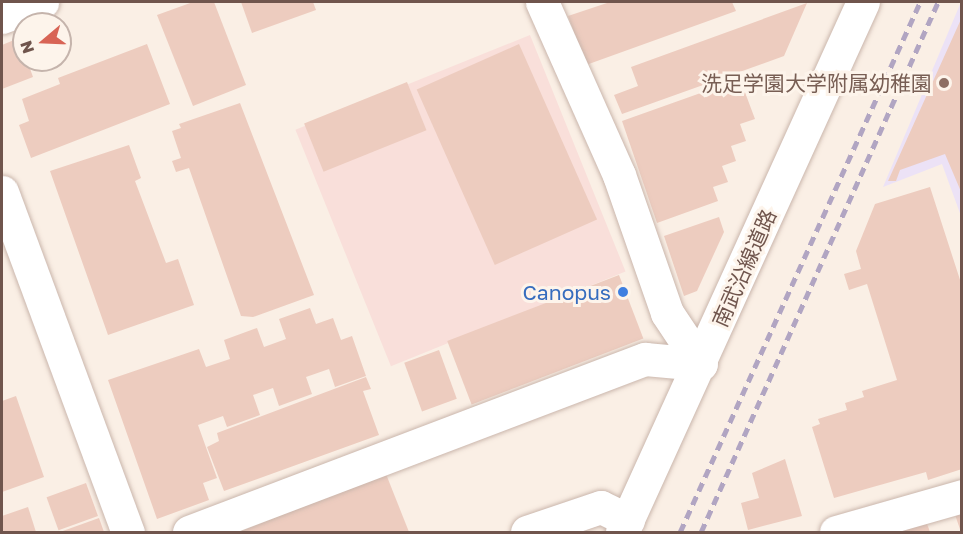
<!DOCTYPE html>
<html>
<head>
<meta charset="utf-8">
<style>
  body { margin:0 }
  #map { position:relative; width:963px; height:534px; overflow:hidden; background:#faefe5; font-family:"Golos Text","Noto Sans JP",sans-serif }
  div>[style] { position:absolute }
  .commercial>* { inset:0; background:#f9dfda; transform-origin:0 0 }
  .education>* { inset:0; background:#ece2f6 }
  .building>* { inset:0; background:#edccbf; transform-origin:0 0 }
  .roads { filter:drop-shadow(0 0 2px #cab6ac) drop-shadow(0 0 2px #cab6ac) }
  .street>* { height:33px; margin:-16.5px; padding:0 16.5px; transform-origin:16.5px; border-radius:16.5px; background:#fff }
  .secondary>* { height:33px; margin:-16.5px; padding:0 16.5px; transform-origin:16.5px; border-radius:16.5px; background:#fff }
  .rail>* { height:4.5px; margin-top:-2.25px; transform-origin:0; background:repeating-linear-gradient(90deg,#b1a5c2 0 9px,transparent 0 15px) }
  .dots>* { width:16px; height:16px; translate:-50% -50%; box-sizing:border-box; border:3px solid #fdf4eb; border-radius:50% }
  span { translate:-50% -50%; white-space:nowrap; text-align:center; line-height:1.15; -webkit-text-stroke:6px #fdf4eb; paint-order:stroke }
  .education-label { font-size:21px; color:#785e54 }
  .right { translate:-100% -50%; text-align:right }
  .street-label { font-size:21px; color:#70554d }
  .shop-label { font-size:21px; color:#366cbe }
  .frame { position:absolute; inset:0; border:3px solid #70554d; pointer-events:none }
  .north { position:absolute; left:12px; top:12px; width:60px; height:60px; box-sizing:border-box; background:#fdf4eb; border:2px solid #c5b4ac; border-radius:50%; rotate:251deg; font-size:16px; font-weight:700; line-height:24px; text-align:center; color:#70554d }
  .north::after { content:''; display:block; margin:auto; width:21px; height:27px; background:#d86455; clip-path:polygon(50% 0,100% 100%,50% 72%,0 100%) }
</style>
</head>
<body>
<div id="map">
  <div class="commercial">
    <div style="left:530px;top:35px;width:255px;height:253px;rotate:68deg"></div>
  </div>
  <div class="education">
    <div style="clip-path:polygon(961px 2px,961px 216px,942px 164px,883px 187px)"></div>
  </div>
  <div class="building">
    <div style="clip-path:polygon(193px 2px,214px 2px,246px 85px,193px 106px,157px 15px)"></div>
    <div style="clip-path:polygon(241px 2px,313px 2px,316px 10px,252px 33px)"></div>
    <div style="clip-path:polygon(610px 2px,732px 2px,736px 11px,586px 65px,568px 16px)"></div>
    <div style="clip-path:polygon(807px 3px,784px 56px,622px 114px,614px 95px,638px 86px,631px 67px)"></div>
    <div style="clip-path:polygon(962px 17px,962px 194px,945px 154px,900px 170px,896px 181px,888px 181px)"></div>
    <div style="clip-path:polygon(19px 38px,33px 77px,2px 89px,2px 45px)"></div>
    <div style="clip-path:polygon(147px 44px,170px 104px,31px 158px,19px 125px,29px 121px,22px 99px,60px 84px,58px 78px)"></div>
    <div style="left:519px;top:44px;width:192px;height:112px;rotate:66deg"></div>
    <div style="clip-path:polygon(740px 79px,755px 119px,740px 124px,746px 141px,731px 146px,736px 161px,722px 166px,728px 182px,713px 187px,718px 201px,657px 223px,622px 121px)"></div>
    <div style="left:407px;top:82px;width:52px;height:111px;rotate:68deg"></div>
    <div style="clip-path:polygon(240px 103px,314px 295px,253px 317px,241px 316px,189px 168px,176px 172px,172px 161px,181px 158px,172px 131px,181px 128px,179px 124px)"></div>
    <div style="clip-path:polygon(129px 145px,141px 178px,135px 181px,166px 263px,178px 259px,194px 305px,108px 335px,50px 171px)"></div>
    <div style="clip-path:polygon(930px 187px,962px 286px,962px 469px,928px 480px,926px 472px,834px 498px,812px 427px,820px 424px,818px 419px,847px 410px,845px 403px,864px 397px,862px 391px,897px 380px,867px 284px,849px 290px,844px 274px,861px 269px,856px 251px,875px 204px)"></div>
    <div style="clip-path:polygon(719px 217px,724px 232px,697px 291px,684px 296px,664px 236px)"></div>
    <div style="left:619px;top:275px;width:68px;height:184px;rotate:69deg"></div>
    <div style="clip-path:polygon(310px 308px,316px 324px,333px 318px,341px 340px,352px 336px,366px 376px,335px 387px,329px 369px,306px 377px,312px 394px,279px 406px,273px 388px,253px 395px,260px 415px,227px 427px,223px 416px,198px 425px,217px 478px,203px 483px,209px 500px,157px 519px,108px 380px,199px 349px,206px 367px,230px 359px,224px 340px,257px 328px,264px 347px,286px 339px,279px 319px)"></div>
    <div style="left:439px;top:350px;width:52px;height:37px;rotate:70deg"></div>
    <div style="clip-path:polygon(366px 377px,371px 389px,363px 391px,379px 435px,224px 491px,207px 447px,219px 441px,217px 433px)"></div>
    <div style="clip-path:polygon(16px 396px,44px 477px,2px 492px,2px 401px)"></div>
    <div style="clip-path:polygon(785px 459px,802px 516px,748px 530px,741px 503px,759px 498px,752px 473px)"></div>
    <div style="clip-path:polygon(386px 474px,409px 532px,239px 532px)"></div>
    <div style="left:86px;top:483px;width:35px;height:42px;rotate:70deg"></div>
    <div style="clip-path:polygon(962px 506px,962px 532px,961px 532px,953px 509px)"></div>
    <div style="clip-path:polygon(28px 507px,36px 532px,2px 532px,2px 516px)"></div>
    <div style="clip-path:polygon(99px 518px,104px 532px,60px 532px)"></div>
    <div style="clip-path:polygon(926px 521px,930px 532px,901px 532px,900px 529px)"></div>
  </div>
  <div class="roads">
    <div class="street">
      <div style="left:2px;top:192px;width:363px;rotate:69.7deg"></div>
      <div style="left:189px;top:532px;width:488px;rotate:-20.8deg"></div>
      <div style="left:645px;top:359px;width:56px;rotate:5.1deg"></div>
      <div style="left:527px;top:532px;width:78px;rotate:-18.7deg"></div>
      <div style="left:601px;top:507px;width:30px;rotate:26deg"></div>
      <div style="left:836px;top:532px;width:131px;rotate:-15.9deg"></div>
    </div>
    <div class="secondary">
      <div style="left:542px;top:2px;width:189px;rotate:66deg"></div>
      <div style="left:619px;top:175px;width:146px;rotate:70.8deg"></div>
      <div style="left:667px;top:313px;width:61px;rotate:56.3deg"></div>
      <div style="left:2px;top:17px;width:43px;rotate:-20.6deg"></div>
      <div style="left:622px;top:532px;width:582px;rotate:-65.55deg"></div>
    </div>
  </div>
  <div class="rail">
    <div style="left:680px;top:532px;width:582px;rotate:-65.64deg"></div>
    <div style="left:701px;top:532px;width:581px;rotate:-65.91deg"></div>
  </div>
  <div class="dots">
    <div style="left:944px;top:83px;background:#8d6e63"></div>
    <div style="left:623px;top:292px;background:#3f7fe0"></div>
  </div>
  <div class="education-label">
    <span class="right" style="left:932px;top:83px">洗足学園大学附属幼稚園</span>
  </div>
  <div class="street-label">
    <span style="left:744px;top:268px;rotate:-66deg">南武沿線道路</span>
  </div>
  <div class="shop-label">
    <span class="right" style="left:611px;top:292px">Canopus</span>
  </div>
  <div class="frame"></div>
  <div class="north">N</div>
</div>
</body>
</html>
